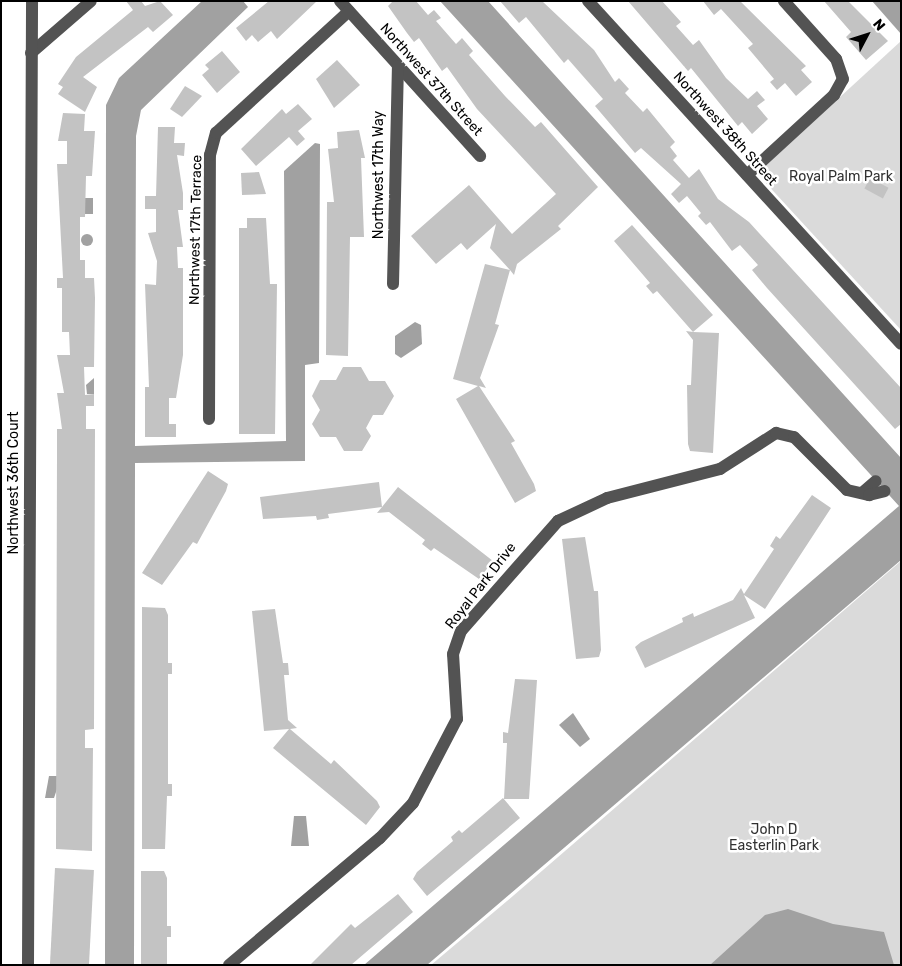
<!DOCTYPE html>
<html>
<head>
<meta charset="utf-8">
<style>
  body { margin:0 }
  #map { position:relative; width:902px; height:966px; overflow:hidden; background:#fff; font-family:Rubik,sans-serif }
  div>[style] { position:absolute }
  .green>* { inset:0; background:#dadada }
  .water>* { inset:0; background:#a1a1a1; transform-origin:0 0 }
  .round { border-radius:50% }
  .building>* { inset:0; background:#c3c3c3; transform-origin:0 0 }
  .minor>* { height:12px; margin:-6px; padding:0 6px; transform-origin:6px; border-radius:6px; background:#535353 }
  span { translate:-50% -50%; white-space:nowrap; text-align:center; line-height:1.15; -webkit-text-stroke:5px #fff; paint-order:stroke }
  .street-label { font-size:14px; color:#000 }
  .park-label { font-size:14px; color:#313131 }
  .frame { position:absolute; inset:0; border:2px solid #000; pointer-events:none }
  .north { position:absolute; left:842px; top:10px; width:50px; height:50px; -webkit-text-stroke:4px #fff; paint-order:stroke; rotate:50deg; font-size:14px; font-weight:700; line-height:20px; text-align:center; color:#000 }
  .north::after { content:''; display:block; margin:auto; width:18px; height:22px; background:#000; clip-path:polygon(50% 0,100% 100%,50% 72%,0 100%) }
</style>
</head>
<body>
<div id="map">
  <div class="green">
    <div style="clip-path:polygon(901px 41px,901px 330px,764px 181px,766px 165px)"></div>
    <div style="clip-path:polygon(901px 561px,901px 965px,431px 965px,507px 901px)"></div>
  </div>
  <div class="water">
    <div style="clip-path:polygon(202px 1px,243px 1px,248px 7px,141px 110px,136px 136px,135px 446px,286px 441px,284px 171px,315px 143px,320px 144px,319px 363px,305px 365px,305px 461px,135px 463px,134px 965px,105px 965px,106px 105px,119px 78px)"></div>
    <div style="clip-path:polygon(440px 1px,488px 1px,901px 458px,901px 560px,427px 965px,364px 965px,899px 506px)"></div>
    <div style="clip-path:polygon(872px 1px,901px 1px,901px 34px)"></div>
    <div style="left:85px;top:198px;width:8px;height:16px"></div>
    <div class="round" style="left:81px;top:234px;width:12px;height:12px"></div>
    <div style="clip-path:polygon(415px 322px,421px 325px,422px 344px,401px 358px,395px 354px,395px 336px)"></div>
    <div style="clip-path:polygon(94px 378px,94px 394px,87px 394px,86px 385px)"></div>
    <div style="clip-path:polygon(573px 713px,590px 739px,580px 747px,559px 725px)"></div>
    <div style="clip-path:polygon(49px 776px,58px 776px,57px 789px,54px 798px,45px 798px)"></div>
    <div style="clip-path:polygon(294px 816px,306px 816px,309px 846px,291px 846px)"></div>
    <div style="clip-path:polygon(788px 909px,833px 924px,884px 932px,894px 965px,710px 965px,765px 915px)"></div>
  </div>
  <div class="building">
    <div style="clip-path:polygon(126px 1px,141px 1px,145px 6px,160px 1px,173px 15px,153px 32px,148px 27px,83px 77px,97px 87px,85px 112px,58px 94px,63px 87px,58px 84px,76px 57px,133px 10px)"></div>
    <div style="clip-path:polygon(269px 1px,317px 1px,277px 39px,271px 31px,258px 42px,252px 35px,246px 41px,236px 28px)"></div>
    <div style="clip-path:polygon(393px 1px,416px 1px,428px 15px,434px 10px,441px 18px,436px 21px,456px 44px,462px 38px,473px 51px,469px 55px,505px 96px,535px 127px,541px 122px,598px 187px,558px 226px,561px 229px,517px 264px,514px 275px,510px 270px,495px 324px,499px 325px,480px 378px,486px 388px,479px 386px,515px 441px,511px 443px,534px 484px,536px 491px,515px 503px,456px 399px,478px 386px,453px 379px,485px 264px,510px 270px,490px 248px,496px 224px,467px 250px,461px 243px,436px 264px,411px 236px,469px 185px,512px 234px,556px 194px,477px 109px,447px 67px,442px 71px,419px 38px,414px 42px,407px 33px,388px 6px)"></div>
    <div style="clip-path:polygon(500px 1px,542px 1px,594px 50px,615px 82px,619px 78px,629px 89px,625px 93px,643px 112px,647px 108px,675px 142px,670px 147px,677px 156px,673px 160px,689px 178px,699px 169px,718px 199px,749px 222px,901px 388px,901px 424px,895px 429px,767px 288px,752px 270px,758px 265px,740px 245px,732px 251px,710px 222px,706px 225px,698px 216px,701px 213px,687px 196px,679px 203px,671px 194px,681px 184px,641px 148px,635px 153px,595px 106px,603px 99px,568px 59px,564px 63px,526px 17px,519px 23px)"></div>
    <div style="clip-path:polygon(628px 1px,662px 1px,681px 22px,676px 26px,693px 45px,699px 40px,726px 78px,748px 99px,757px 91px,765px 100px,757px 106px,768px 119px,752px 134px,742px 122px,738px 126px,691px 68px,688px 71px)"></div>
    <div style="clip-path:polygon(703px 1px,740px 1px,806px 66px,801px 70px,812px 82px,796px 96px,785px 83px,777px 90px,770px 82px,774px 79px,748px 48px,753px 44px,721px 9px,714px 15px)"></div>
    <div style="clip-path:polygon(824px 1px,848px 1px,888px 41px,866px 60px,846px 37px,851px 32px)"></div>
    <div style="clip-path:polygon(222px 51px,240px 72px,217px 93px,202px 75px,209px 69px,205px 65px)"></div>
    <div style="clip-path:polygon(337px 60px,360px 85px,334px 108px,316px 79px)"></div>
    <div style="clip-path:polygon(185px 86px,202px 96px,182px 117px,170px 109px)"></div>
    <div style="clip-path:polygon(298px 104px,312px 119px,298px 131px,305px 139px,297px 146px,289px 137px,256px 166px,241px 149px,282px 109px,286px 114px)"></div>
    <div style="clip-path:polygon(63px 113px,85px 114px,84px 131px,95px 131px,92px 176px,86px 176px,85px 217px,80px 217px,80px 260px,85px 260px,85px 278px,94px 278px,95px 298px,94px 367px,84px 367px,85px 395px,94px 394px,94px 406px,86px 406px,86px 429px,95px 429px,94px 729px,85px 730px,85px 748px,93px 748px,92px 851px,56px 849px,57px 451px,57px 429px,62px 429px,57px 393px,64px 393px,57px 355px,70px 355px,69px 332px,62px 332px,62px 288px,57px 288px,57px 278px,63px 278px,57px 164px,67px 164px,67px 141px,58px 141px)"></div>
    <div style="clip-path:polygon(158px 127px,175px 127px,174px 143px,185px 143px,184px 156px,177px 155px,183px 193px,183px 210px,178px 210px,183px 247px,177px 247px,178px 268px,183px 268px,183px 355px,176px 398px,169px 398px,169px 424px,176px 424px,176px 437px,145px 437px,145px 387px,149px 387px,145px 284px,156px 285px,157px 261px,148px 233px,156px 232px,156px 209px,145px 209px,145px 196px,156px 196px)"></div>
    <div style="clip-path:polygon(359px 130px,365px 158px,361px 158px,364px 237px,350px 237px,348px 356px,326px 355px,327px 202px,334px 202px,328px 149px,338px 148px,337px 132px)"></div>
    <div style="clip-path:polygon(259px 172px,266px 194px,242px 195px,241px 173px)"></div>
    <div style="left:870px;top:178px;width:21px;height:12px;rotate:28deg"></div>
    <div style="clip-path:polygon(247px 218px,266px 218px,270px 284px,277px 284px,275px 434px,239px 434px,239px 228px,247px 228px)"></div>
    <div style="clip-path:polygon(632px 225px,713px 315px,693px 332px,719px 333px,713px 453px,690px 451px,688px 444px,687px 385px,691px 385px,693px 340px,686px 331px,693px 332px,657px 291px,653px 294px,646px 286px,650px 283px,614px 241px)"></div>
    <div style="clip-path:polygon(343px 367px,361px 367px,369px 381px,385px 381px,394px 396px,383px 415px,373px 415px,366px 428px,371px 436px,362px 451px,344px 451px,336px 437px,320px 437px,312px 424px,320px 410px,312px 396px,320px 380px,336px 380px)"></div>
    <div style="clip-path:polygon(208px 471px,228px 484px,226px 491px,197px 544px,193px 542px,162px 585px,142px 573px)"></div>
    <div style="clip-path:polygon(379px 482px,382px 507px,398px 487px,493px 561px,479px 579px,434px 548px,431px 551px,422px 544px,425px 540px,389px 512px,377px 513px,382px 507px,328px 514px,329px 518px,317px 520px,316px 516px,263px 519px,260px 497px)"></div>
    <div style="clip-path:polygon(812px 495px,831px 508px,765px 609px,744px 595px,755px 618px,645px 668px,635px 647px,641px 642px,683px 622px,682px 618px,693px 613px,694px 617px,733px 600px,741px 588px,744px 594px,774px 549px,770px 546px,776px 536px,780px 539px)"></div>
    <div style="clip-path:polygon(585px 537px,594px 591px,598px 591px,601px 650px,599px 657px,576px 659px,562px 539px)"></div>
    <div style="clip-path:polygon(142px 607px,165px 608px,168px 615px,168px 663px,172px 663px,172px 674px,168px 674px,168px 784px,172px 784px,172px 796px,167px 796px,165px 849px,142px 849px)"></div>
    <div style="clip-path:polygon(275px 609px,283px 663px,288px 663px,289px 675px,284px 675px,288px 720px,297px 728px,290px 729px,331px 764px,334px 760px,377px 801px,380px 807px,366px 825px,273px 748px,289px 729px,264px 731px,252px 611px)"></div>
    <div style="clip-path:polygon(515px 679px,537px 680px,529px 799px,504px 799px,507px 743px,503px 743px,503px 732px,508px 733px)"></div>
    <div style="clip-path:polygon(503px 798px,520px 818px,427px 896px,413px 879px,417px 872px,453px 841px,451px 837px,459px 830px,462px 833px)"></div>
    <div style="left:55px;top:868px;width:39px;height:97px;rotate:3deg"></div>
    <div style="clip-path:polygon(141px 871px,164px 871px,167px 878px,167px 926px,171px 926px,171px 937px,167px 937px,167px 965px,141px 965px)"></div>
    <div style="clip-path:polygon(398px 894px,413px 912px,351px 965px,310px 965px,351px 924px,355px 928px)"></div>
  </div>
  <div class="minor">
    <div style="left:340px;top:1px;width:209px;rotate:47.9deg"></div>
    <div style="left:588px;top:1px;width:464px;rotate:47.6deg"></div>
    <div style="left:31px;top:53px;width:79px;rotate:-40.9deg"></div>
    <div style="left:747px;top:175px;width:118px;rotate:-42.6deg"></div>
    <div style="left:834px;top:95px;width:18px;rotate:-61deg"></div>
    <div style="left:843px;top:79px;width:21px;rotate:-109deg"></div>
    <div style="left:836px;top:59px;width:78px;rotate:-131.9deg"></div>
    <div style="left:393px;top:284px;width:218px;rotate:-88.7deg"></div>
    <div style="left:209px;top:419px;width:264px;rotate:-89.8deg"></div>
    <div style="left:210px;top:155px;width:23px;rotate:-75deg"></div>
    <div style="left:216px;top:133px;width:180px;rotate:-42.5deg"></div>
    <div style="left:862px;top:493px;width:18px;rotate:-41deg"></div>
    <div style="left:28px;top:965px;width:964px;rotate:-89.76deg"></div>
    <div style="left:229px;top:965px;width:197px;rotate:-40.1deg"></div>
    <div style="left:380px;top:838px;width:48px;rotate:-46.7deg"></div>
    <div style="left:413px;top:803px;width:95px;rotate:-62.4deg"></div>
    <div style="left:457px;top:719px;width:65px;rotate:-93.5deg"></div>
    <div style="left:453px;top:654px;width:24px;rotate:-71deg"></div>
    <div style="left:461px;top:631px;width:147px;rotate:-48.6deg"></div>
    <div style="left:558px;top:521px;width:54px;rotate:-25.1deg"></div>
    <div style="left:607px;top:498px;width:117px;rotate:-14.4deg"></div>
    <div style="left:720px;top:469px;width:67px;rotate:-32.7deg"></div>
    <div style="left:776px;top:433px;width:18px;rotate:13deg"></div>
    <div style="left:794px;top:437px;width:75px;rotate:45deg"></div>
    <div style="left:847px;top:490px;width:23px;rotate:13deg"></div>
    <div style="left:869px;top:495px;width:16px;rotate:-14deg"></div>
  </div>
  <div class="street-label">
    <span style="left:431px;top:80px;rotate:48deg">Northwest 37th Street</span>
    <span style="left:725px;top:129px;rotate:48deg">Northwest 38th Street</span>
    <span style="left:379px;top:175px;rotate:-90deg">Northwest 17th Way</span>
    <span style="left:196px;top:230px;rotate:-89deg">Northwest 17th Terrace</span>
    <span style="left:14px;top:483px;rotate:-90deg">Northwest 36th Court</span>
    <span style="left:481px;top:586px;rotate:-52deg">Royal Park Drive</span>
  </div>
  <div class="park-label">
    <span style="left:841px;top:177px">Royal Palm Park</span>
    <span style="left:774px;top:838px">John D<br>Easterlin Park</span>
  </div>
  <div class="frame"></div>
  <div class="north">N</div>
</div>
</body>
</html>
